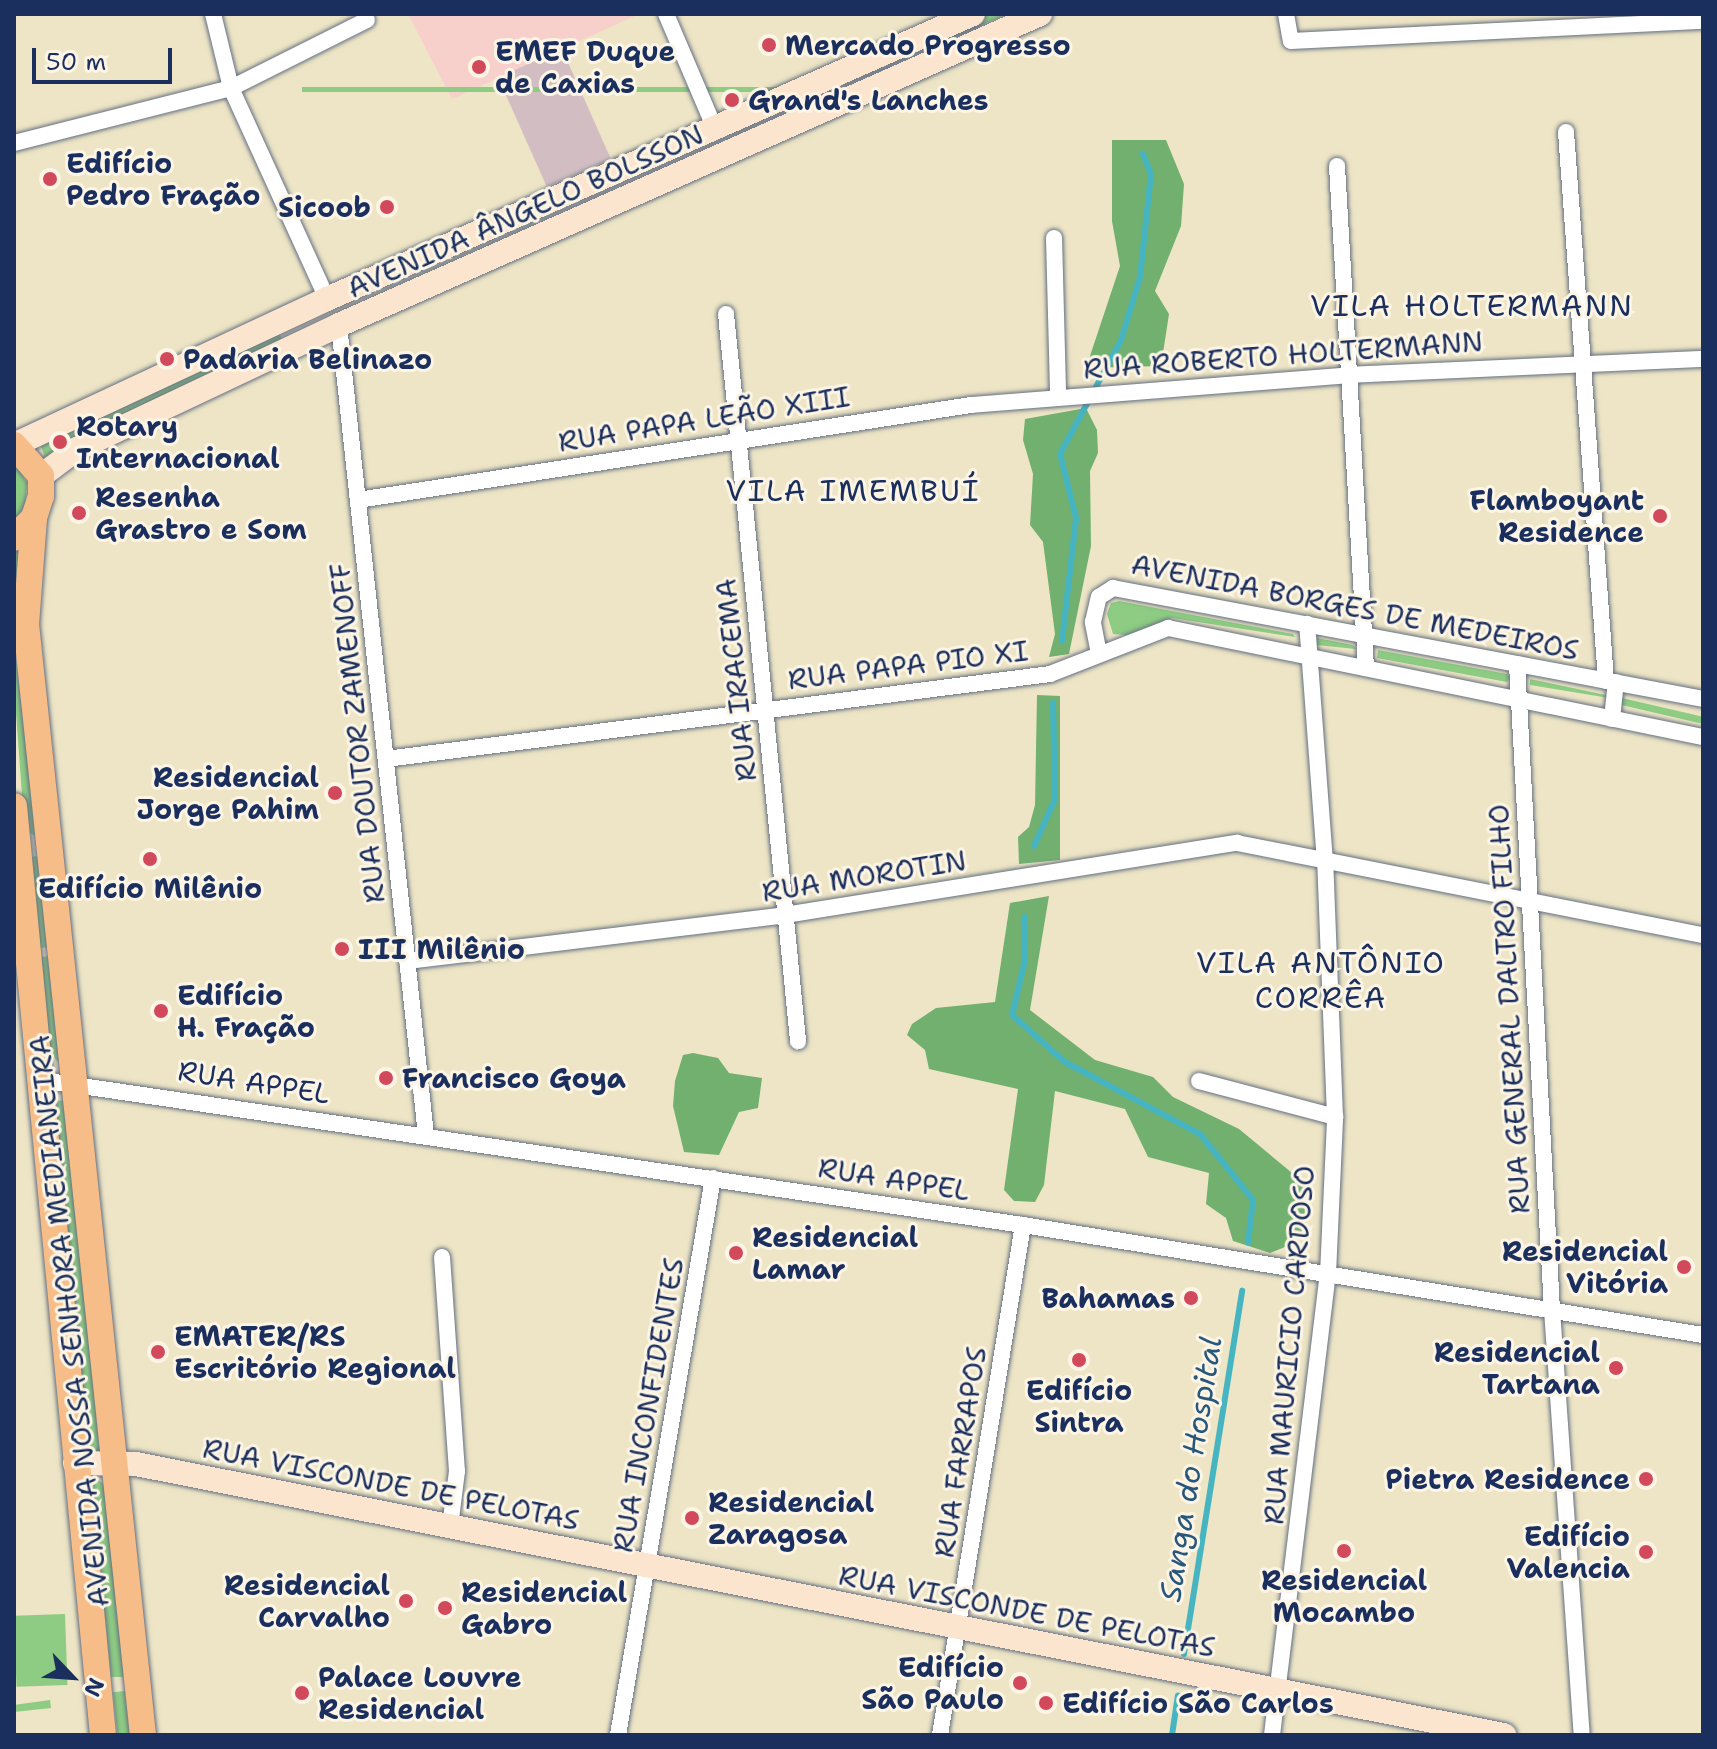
<!DOCTYPE html>
<html>
<head>
<meta charset="utf-8">
<style>
  body { margin:0 }
  #map { position:relative; width:1717px; height:1749px; overflow:hidden; background:#ede5c5; font-family:"Shantell Sans",sans-serif }
  div>[style] { position:absolute }
  .built>* { inset:0; background:#f7d0cb }
  .industrial>* { inset:0; background:#d2bec2; transform-origin:0 0 }
  .green>* { inset:0; background:#8dcc82; transform-origin:0 0 }
  .forest>* { inset:0; background:#72b070 }
  .stream>* { height:6px; margin:-3px; padding:0 3px; transform-origin:3px; border-radius:3px; background:#46b5c1 }
  .roads { filter:drop-shadow(0 0 2px #646f82) drop-shadow(0 0 2px #646f82) }
  .street>* { height:16px; margin:-8px; padding:0 8px; transform-origin:8px; border-radius:8px; background:#fff }
  .secondary>* { height:24px; margin:-12px; padding:0 12px; transform-origin:12px; border-radius:12px; background:#fce5cf }
  .primary>* { height:26px; margin:-13px; padding:0 13px; transform-origin:13px; border-radius:13px; background:#f7bd88 }
  .dots>* { width:22px; height:22px; translate:-50% -50%; box-sizing:border-box; border:4px solid #fcf5e5; border-radius:50% }
  span { translate:-50% -50%; white-space:nowrap; text-align:center; line-height:1.15; -webkit-text-stroke:6px #fcf5e5; paint-order:stroke }
  .poi-label { font-size:28px; color:#1b2f5e; font-weight:700 }
  .left { translate:0 -50%; text-align:left }
  .right { translate:-100% -50%; text-align:right }
  .street-label { font-size:28px; color:#1b2f5e }
  .neighbourhood-label { font-size:30px; color:#1b2f5e; letter-spacing:2px }
  .water-label { font-size:30px; color:#28577c; font-style:italic }
  .frame { position:absolute; inset:0; border:16px solid #1b2f5e; pointer-events:none }
  .north { position:absolute; left:32px; top:1637px; width:80px; height:80px; -webkit-text-stroke:6px #fcf5e5; paint-order:stroke; rotate:115deg; font-size:22px; font-weight:700; line-height:32px; text-align:center; color:#1b2f5e }
  .north::after { content:''; display:block; margin:auto; width:28px; height:36px; background:#1b2f5e; clip-path:polygon(50% 0,100% 100%,50% 72%,0 100%) }
  .scale { position:absolute; left:32px; top:48px; width:140px; height:36px; box-sizing:border-box; border:4px solid #1b2f5e; border-top:0; padding-left:10px; font-size:24px; line-height:28px; white-space:nowrap; color:#1b2f5e; -webkit-text-stroke:6px #fcf5e5; paint-order:stroke }
</style>
</head>
<body>
<div id="map">
  <div class="built">
    <div style="clip-path:polygon(408px 14px,639px 14px,452px 99px)"></div>
  </div>
  <div class="industrial">
    <div style="left:562px;top:49px;width:120px;height:70px;rotate:66deg"></div>
  </div>
  <div class="green">
    <div style="clip-path:polygon(989px 14px,1007px 14px,866px 74px,865px 68px)"></div>
    <div style="left:835px;top:87px;width:5px;height:533px;rotate:90deg"></div>
    <div style="clip-path:polygon(279px 333px,282px 339px,45px 457px,38px 439px)"></div>
    <div style="clip-path:polygon(14px 462px,27px 483px,25px 505px,14px 521px)"></div>
    <div style="clip-path:polygon(25px 544px,15px 652px,37px 836px,29px 833px,22px 795px,14px 686px,14px 548px)"></div>
    <div style="clip-path:polygon(1119px 601px,1293px 634px,1295px 637px,1172px 618px,1126px 635px,1113px 634px,1107px 614px,1111px 603px)"></div>
    <div style="clip-path:polygon(1317px 638px,1353px 645px,1356px 649px,1316px 645px)"></div>
    <div style="clip-path:polygon(1378px 650px,1507px 674px,1510px 678px,1507px 682px,1377px 658px)"></div>
    <div style="clip-path:polygon(1530px 679px,1606px 695px,1609px 698px,1530px 685px)"></div>
    <div style="left:1622px;top:698px;width:83px;height:7px;rotate:13deg"></div>
    <div style="clip-path:polygon(35px 856px,40px 858px,52px 947px,38px 948px,31px 858px)"></div>
    <div style="clip-path:polygon(53px 956px,63px 1059px,58px 1062px,51px 1054px,40px 957px)"></div>
    <div style="clip-path:polygon(71px 1100px,88px 1335px,100px 1454px,88px 1451px,75px 1335px,56px 1101px)"></div>
    <div style="clip-path:polygon(97px 1479px,105px 1485px,124px 1677px,111px 1677px,92px 1485px)"></div>
    <div style="left:65px;top:1614px;width:71px;height:51px;rotate:88deg"></div>
    <div style="left:125px;top:1691px;width:44px;height:12px;rotate:84deg"></div>
    <div style="clip-path:polygon(50px 1700px,51px 1708px,14px 1712px,14px 1705px)"></div>
  </div>
  <div class="forest">
    <div style="clip-path:polygon(1112px 140px,1166px 140px,1184px 184px,1181px 226px,1155px 291px,1169px 314px,1161px 366px,1086px 368px,1120px 266px,1112px 221px)"></div>
    <div style="clip-path:polygon(1086px 408px,1097px 430px,1098px 453px,1090px 471px,1091px 546px,1069px 654px,1049px 657px,1055px 634px,1043px 542px,1030px 525px,1033px 474px,1023px 440px,1025px 419px)"></div>
    <div style="clip-path:polygon(1037px 695px,1060px 696px,1060px 860px,1019px 864px,1018px 837px,1029px 827px,1035px 805px)"></div>
    <div style="clip-path:polygon(1049px 896px,1030px 1010px,1095px 1060px,1153px 1077px,1173px 1097px,1239px 1129px,1303px 1182px,1306px 1225px,1295px 1243px,1270px 1253px,1233px 1241px,1226px 1218px,1206px 1204px,1209px 1173px,1148px 1157px,1125px 1109px,1055px 1091px,1044px 1185px,1035px 1202px,1014px 1201px,1004px 1190px,1018px 1089px,929px 1069px,925px 1050px,907px 1035px,912px 1024px,936px 1008px,995px 1002px,1010px 903px)"></div>
    <div style="clip-path:polygon(693px 1053px,718px 1058px,729px 1073px,762px 1078px,758px 1108px,739px 1112px,719px 1155px,684px 1152px,673px 1106px,675px 1081px,683px 1055px)"></div>
  </div>
  <div class="stream">
    <div style="left:1062px;top:641px;width:124px;rotate:-83.5deg"></div>
    <div style="left:1076px;top:518px;width:66px;rotate:-104deg"></div>
    <div style="left:1060px;top:454px;width:129px;rotate:-61.8deg"></div>
    <div style="left:1121px;top:340px;width:66px;rotate:-73.2deg"></div>
    <div style="left:1140px;top:277px;width:104px;rotate:-83.9deg"></div>
    <div style="left:1151px;top:174px;width:22px;rotate:-112deg"></div>
    <div style="left:1034px;top:846px;width:51px;rotate:-65.9deg"></div>
    <div style="left:1055px;top:799px;width:96px;rotate:-91.2deg"></div>
    <div style="left:1025px;top:917px;width:47px;rotate:91.2deg"></div>
    <div style="left:1024px;top:964px;width:52px;rotate:103.2deg"></div>
    <div style="left:1012px;top:1015px;width:71px;rotate:41.6deg"></div>
    <div style="left:1065px;top:1062px;width:153px;rotate:28.1deg"></div>
    <div style="left:1200px;top:1134px;width:85px;rotate:51.2deg"></div>
    <div style="left:1253px;top:1200px;width:43px;rotate:96.6deg"></div>
    <div style="left:1184px;top:1654px;width:368px;rotate:-80.9deg"></div>
    <div style="left:1172px;top:1735px;width:40px;rotate:-81.5deg"></div>
  </div>
  <div class="roads">
    <div class="street">
      <div style="left:213px;top:14px;width:76px;rotate:76.3deg"></div>
      <div style="left:231px;top:88px;width:232px;rotate:65.5deg"></div>
      <div style="left:666px;top:14px;width:127px;rotate:66.9deg"></div>
      <div style="left:1286px;top:14px;width:27px;rotate:80deg"></div>
      <div style="left:1291px;top:41px;width:412px;rotate:-2.8deg"></div>
      <div style="left:1566px;top:132px;width:550px;rotate:85.83deg"></div>
      <div style="left:14px;top:143px;width:224px;rotate:-14.2deg"></div>
      <div style="left:231px;top:88px;width:152px;rotate:-26.6deg"></div>
      <div style="left:1337px;top:166px;width:503px;rotate:86.69deg"></div>
      <div style="left:1054px;top:238px;width:157px;rotate:88.5deg"></div>
      <div style="left:726px;top:314px;width:731px;rotate:84.34deg"></div>
      <div style="left:339px;top:325px;width:815px;rotate:83.87deg"></div>
      <div style="left:358px;top:500px;width:620px;rotate:-8.81deg"></div>
      <div style="left:971px;top:405px;width:379px;rotate:-4.5deg"></div>
      <div style="left:1349px;top:375px;width:354px;rotate:-2.6deg"></div>
      <div style="left:1099px;top:654px;width:33px;rotate:-101deg"></div>
      <div style="left:1093px;top:622px;width:26px;rotate:-77deg"></div>
      <div style="left:1099px;top:597px;width:17px;rotate:-33deg"></div>
      <div style="left:1113px;top:588px;width:600px;rotate:10.65deg"></div>
      <div style="left:1517px;top:664px;width:647px;rotate:86.9deg"></div>
      <div style="left:1552px;top:1310px;width:426px;rotate:86deg"></div>
      <div style="left:1612px;top:719px;width:37px;rotate:-84deg"></div>
      <div style="left:386px;top:759px;width:669px;rotate:-7.29deg"></div>
      <div style="left:1050px;top:674px;width:127px;rotate:-21.3deg"></div>
      <div style="left:1168px;top:628px;width:546px;rotate:11.52deg"></div>
      <div style="left:407px;top:961px;width:381px;rotate:-6.9deg"></div>
      <div style="left:785px;top:915px;width:458px;rotate:-9.1deg"></div>
      <div style="left:1237px;top:843px;width:475px;rotate:11.2deg"></div>
      <div style="left:41px;top:1080px;width:993px;rotate:8.4deg"></div>
      <div style="left:1023px;top:1225px;width:689px;rotate:9.19deg"></div>
      <div style="left:1199px;top:1081px;width:141px;rotate:14.8deg"></div>
      <div style="left:442px;top:1257px;width:215px;rotate:86deg"></div>
      <div style="left:457px;top:1471px;width:56px;rotate:97.1deg"></div>
      <div style="left:618px;top:1735px;width:565px;rotate:-80.32deg"></div>
      <div style="left:940px;top:1735px;width:517px;rotate:-80.76deg"></div>
      <div style="left:1272px;top:1735px;width:464px;rotate:-83.1deg"></div>
      <div style="left:1328px;top:1274px;width:157px;rotate:-87.4deg"></div>
      <div style="left:1335px;top:1117px;width:255px;rotate:-92.2deg"></div>
      <div style="left:1325px;top:862px;width:239px;rotate:-94.3deg"></div>
    </div>
    <div class="secondary">
      <div style="left:14px;top:445px;width:345px;rotate:-25deg"></div>
      <div style="left:327px;top:299px;width:706px;rotate:-23.81deg"></div>
      <div style="left:41px;top:476px;width:45px;rotate:-36.9deg"></div>
      <div style="left:77px;top:449px;width:290px;rotate:-25.3deg"></div>
      <div style="left:339px;top:325px;width:767px;rotate:-23.92deg"></div>
      <div style="left:75px;top:1463px;width:61px;rotate:0.9deg"></div>
      <div style="left:136px;top:1464px;width:1395px;rotate:11.21deg"></div>
    </div>
    <div class="primary">
      <div style="left:14px;top:445px;width:41px;rotate:48.9deg"></div>
      <div style="left:41px;top:476px;width:20px;rotate:90deg"></div>
      <div style="left:41px;top:496px;width:23px;rotate:108deg"></div>
      <div style="left:34px;top:518px;width:28px;rotate:135deg"></div>
      <div style="left:34px;top:518px;width:106px;rotate:94.3deg"></div>
      <div style="left:26px;top:624px;width:1117px;rotate:83.99deg"></div>
      <div style="left:14px;top:806px;width:933px;rotate:84.53deg"></div>
    </div>
  </div>
  <div class="dots">
    <div style="left:769px;top:45px;background:#d1495b"></div>
    <div style="left:479px;top:67px;background:#d1495b"></div>
    <div style="left:732px;top:100px;background:#d1495b"></div>
    <div style="left:50px;top:179px;background:#d1495b"></div>
    <div style="left:387px;top:207px;background:#d1495b"></div>
    <div style="left:167px;top:359px;background:#d1495b"></div>
    <div style="left:60px;top:442px;background:#d1495b"></div>
    <div style="left:79px;top:513px;background:#d1495b"></div>
    <div style="left:1660px;top:516px;background:#d1495b"></div>
    <div style="left:335px;top:793px;background:#d1495b"></div>
    <div style="left:150px;top:859px;background:#d1495b"></div>
    <div style="left:342px;top:949px;background:#d1495b"></div>
    <div style="left:161px;top:1011px;background:#d1495b"></div>
    <div style="left:386px;top:1078px;background:#d1495b"></div>
    <div style="left:736px;top:1253px;background:#d1495b"></div>
    <div style="left:1684px;top:1267px;background:#d1495b"></div>
    <div style="left:1191px;top:1298px;background:#d1495b"></div>
    <div style="left:158px;top:1352px;background:#d1495b"></div>
    <div style="left:1079px;top:1360px;background:#d1495b"></div>
    <div style="left:1616px;top:1368px;background:#d1495b"></div>
    <div style="left:1646px;top:1479px;background:#d1495b"></div>
    <div style="left:692px;top:1518px;background:#d1495b"></div>
    <div style="left:1344px;top:1551px;background:#d1495b"></div>
    <div style="left:1646px;top:1552px;background:#d1495b"></div>
    <div style="left:406px;top:1601px;background:#d1495b"></div>
    <div style="left:445px;top:1608px;background:#d1495b"></div>
    <div style="left:1020px;top:1683px;background:#d1495b"></div>
    <div style="left:302px;top:1693px;background:#d1495b"></div>
    <div style="left:1046px;top:1703px;background:#d1495b"></div>
  </div>
  <div class="poi-label">
    <span class="left" style="left:785px;top:45px">Mercado Progresso</span>
    <span class="left" style="left:495px;top:67px">EMEF Duque<br>de Caxias</span>
    <span class="left" style="left:748px;top:100px">Grand's Lanches</span>
    <span class="left" style="left:66px;top:179px">Edifício<br>Pedro Fração</span>
    <span class="right" style="left:371px;top:207px">Sicoob</span>
    <span class="left" style="left:183px;top:359px">Padaria Belinazo</span>
    <span class="left" style="left:76px;top:442px">Rotary<br>Internacional</span>
    <span class="left" style="left:95px;top:513px">Resenha<br>Grastro e Som</span>
    <span class="right" style="left:1644px;top:516px">Flamboyant<br>Residence</span>
    <span class="right" style="left:319px;top:793px">Residencial<br>Jorge Pahim</span>
    <span style="left:150px;top:888px">Edifício Milênio</span>
    <span class="left" style="left:358px;top:949px">III Milênio</span>
    <span class="left" style="left:177px;top:1011px">Edifício<br>H. Fração</span>
    <span class="left" style="left:402px;top:1078px">Francisco Goya</span>
    <span class="left" style="left:752px;top:1253px">Residencial<br>Lamar</span>
    <span class="right" style="left:1668px;top:1267px">Residencial<br>Vitória</span>
    <span class="right" style="left:1175px;top:1298px">Bahamas</span>
    <span class="left" style="left:174px;top:1352px">EMATER/RS<br>Escritório Regional</span>
    <span class="right" style="left:1600px;top:1368px">Residencial<br>Tartana</span>
    <span style="left:1079px;top:1406px">Edifício<br>Sintra</span>
    <span class="right" style="left:1630px;top:1479px">Pietra Residence</span>
    <span class="left" style="left:708px;top:1518px">Residencial<br>Zaragosa</span>
    <span class="right" style="left:1630px;top:1552px">Edifício<br>Valencia</span>
    <span style="left:1344px;top:1596px">Residencial<br>Mocambo</span>
    <span class="right" style="left:390px;top:1601px">Residencial<br>Carvalho</span>
    <span class="left" style="left:461px;top:1608px">Residencial<br>Gabro</span>
    <span class="right" style="left:1004px;top:1683px">Edifício<br>São Paulo</span>
    <span class="left" style="left:318px;top:1693px">Palace Louvre<br>Residencial</span>
    <span class="left" style="left:1062px;top:1703px">Edifício São Carlos</span>
  </div>
  <div class="street-label">
    <span style="left:525px;top:211px;rotate:-24deg">AVENIDA ÂNGELO BOLSSON</span>
    <span style="left:1283px;top:355px;rotate:-4deg">RUA ROBERTO HOLTERMANN</span>
    <span style="left:704px;top:419px;rotate:-9deg">RUA PAPA LEÃO XIII</span>
    <span style="left:1355px;top:607px;rotate:11deg">AVENIDA BORGES DE MEDEIROS</span>
    <span style="left:908px;top:665px;rotate:-7deg">RUA PAPA PIO XI</span>
    <span style="left:736px;top:680px;rotate:-96deg">RUA IRACEMA</span>
    <span style="left:357px;top:733px;rotate:-96deg">RUA DOUTOR ZAMENOFF</span>
    <span style="left:864px;top:876px;rotate:-9deg">RUA MOROTIN</span>
    <span style="left:1509px;top:1009px;rotate:-93deg">RUA GENERAL DALTRO FILHO</span>
    <span style="left:254px;top:1082px;rotate:9deg">RUA APPEL</span>
    <span style="left:894px;top:1179px;rotate:9deg">RUA APPEL</span>
    <span style="left:69px;top:1321px;rotate:-96deg">AVENIDA NOSSA SENHORA MEDIANEIRA</span>
    <span style="left:1289px;top:1345px;rotate:-85deg">RUA MAURICIO CARDOSO</span>
    <span style="left:648px;top:1405px;rotate:-80deg">RUA INCONFIDENTES</span>
    <span style="left:960px;top:1452px;rotate:-81deg">RUA FARRAPOS</span>
    <span style="left:391px;top:1484px;rotate:11deg">RUA VISCONDE DE PELOTAS</span>
    <span style="left:1027px;top:1611px;rotate:11deg">RUA VISCONDE DE PELOTAS</span>
  </div>
  <div class="neighbourhood-label">
    <span style="left:1472px;top:306px">VILA HOLTERMANN</span>
    <span style="left:853px;top:491px">VILA IMEMBUÍ</span>
    <span style="left:1321px;top:980px">VILA ANTÔNIO<br>CORRÊA</span>
  </div>
  <div class="water-label">
    <span style="left:1191px;top:1469px;rotate:-81deg">Sanga do Hospital</span>
  </div>
  <div class="frame"></div>
  <div class="north">N</div>
  <div class="scale">50 m</div>
</div>
</body>
</html>
